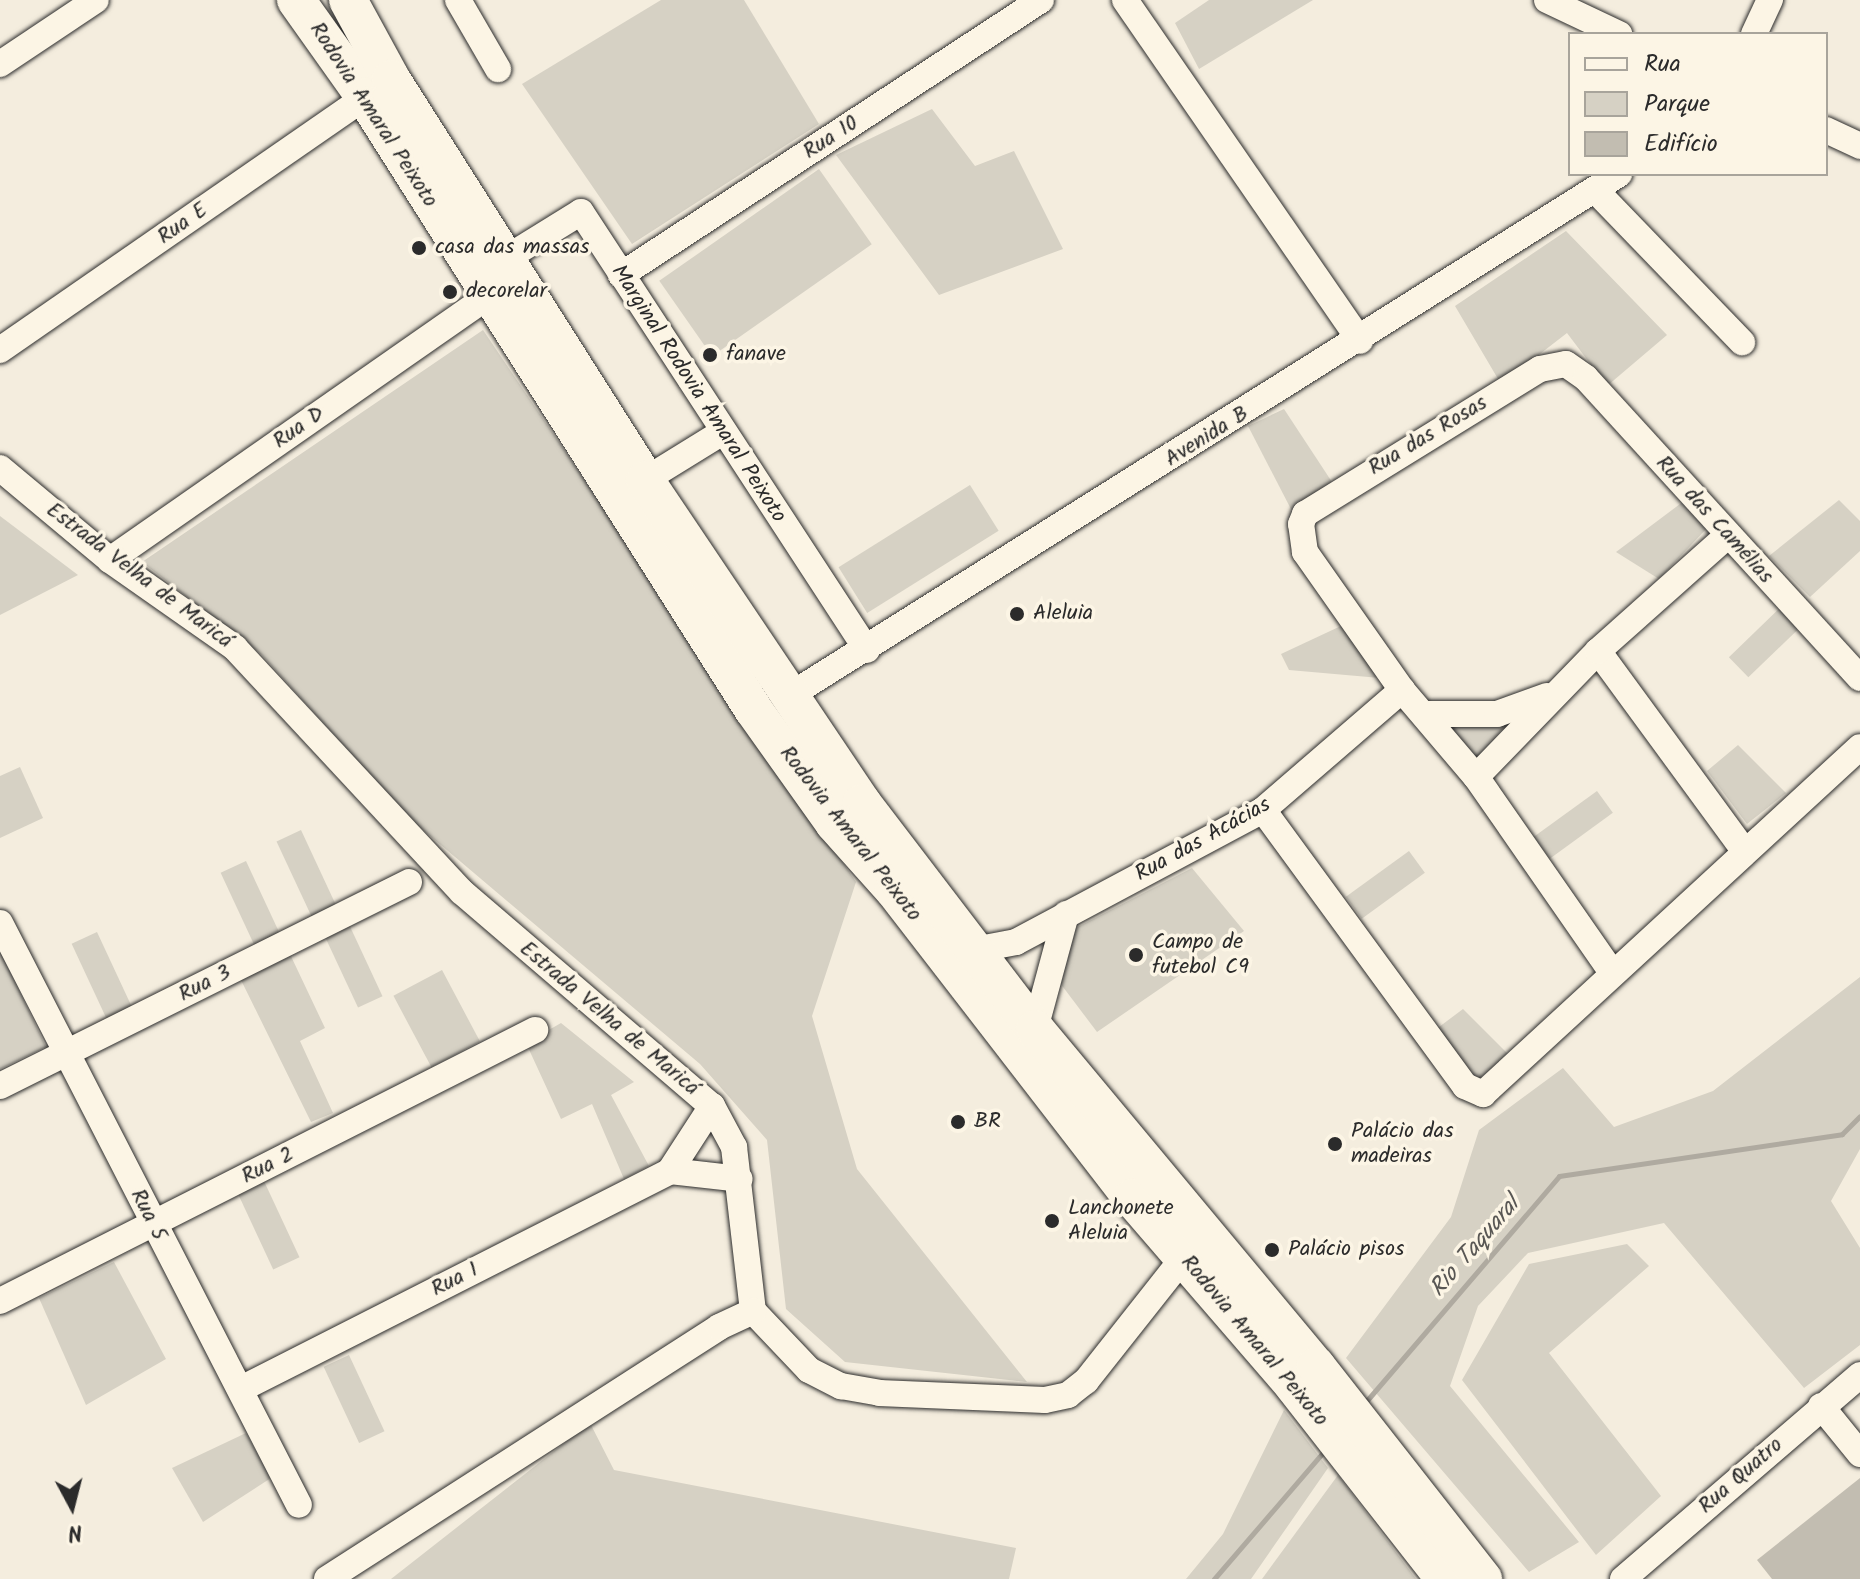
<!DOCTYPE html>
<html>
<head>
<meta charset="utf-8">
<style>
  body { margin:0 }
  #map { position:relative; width:1860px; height:1579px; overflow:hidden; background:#f4edde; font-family:Kalam,sans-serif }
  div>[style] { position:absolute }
  .green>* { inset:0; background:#d6d1c4; transform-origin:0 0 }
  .stream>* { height:5px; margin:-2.5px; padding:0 2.5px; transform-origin:2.5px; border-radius:2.5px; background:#afaaa0 }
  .building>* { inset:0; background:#c2bdb1 }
  .roads { filter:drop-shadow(0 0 2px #2b2b2b) drop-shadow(0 0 2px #2b2b2b) }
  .minor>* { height:26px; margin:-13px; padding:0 13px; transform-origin:13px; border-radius:13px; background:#fcf5e5 }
  .highway>* { height:38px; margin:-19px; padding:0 19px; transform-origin:19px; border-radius:19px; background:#fcf5e5 }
  .dots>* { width:22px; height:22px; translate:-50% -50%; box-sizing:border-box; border:4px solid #fcf5e5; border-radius:50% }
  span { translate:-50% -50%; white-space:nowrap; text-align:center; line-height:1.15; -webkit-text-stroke:7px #fcf5e5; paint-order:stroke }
  .street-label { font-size:22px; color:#2b2b2b }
  .poi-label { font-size:22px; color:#2b2b2b }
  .left { translate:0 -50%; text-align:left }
  .water-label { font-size:24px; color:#595754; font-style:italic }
  .legend { position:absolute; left:1568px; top:32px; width:260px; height:144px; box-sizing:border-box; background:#fcf5e5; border:2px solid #a8a49b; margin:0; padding:10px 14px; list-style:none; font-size:24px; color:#2b2b2b }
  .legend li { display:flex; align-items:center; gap:16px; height:40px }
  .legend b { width:40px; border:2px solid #a8a49b }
  .north { position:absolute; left:32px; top:1467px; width:80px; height:80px; -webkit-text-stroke:6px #fcf5e5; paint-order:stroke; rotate:173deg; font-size:22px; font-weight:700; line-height:32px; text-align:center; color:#2b2b2b }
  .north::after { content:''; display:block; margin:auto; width:28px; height:36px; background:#2b2b2b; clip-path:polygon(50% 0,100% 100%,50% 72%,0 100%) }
</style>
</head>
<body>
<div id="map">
  <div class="green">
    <div style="clip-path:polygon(661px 0,744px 0,819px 124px,632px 244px,522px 84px)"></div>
    <div style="clip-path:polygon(1209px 0,1313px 0,1199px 69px,1175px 23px)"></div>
    <div style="clip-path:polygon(932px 109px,975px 166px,1014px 151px,1063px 249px,939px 295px,836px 155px)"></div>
    <div style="left:819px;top:169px;width:92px;height:195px;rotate:55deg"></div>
    <div style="clip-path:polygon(1566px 231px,1667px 335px,1607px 386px,1567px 333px,1501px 384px,1455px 306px)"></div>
    <div style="clip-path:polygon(483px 330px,856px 882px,812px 1016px,857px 1169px,1027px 1382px,845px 1362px,786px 1309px,767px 1140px,700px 1064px,409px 818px,262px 655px,142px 562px)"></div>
    <div style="clip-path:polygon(1284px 409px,1332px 482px,1293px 513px,1248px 426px)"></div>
    <div style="left:970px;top:485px;width:54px;height:155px;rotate:58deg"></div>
    <div style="clip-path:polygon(1839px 500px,1860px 521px,1860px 551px,1810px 597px,1769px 556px)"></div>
    <div style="clip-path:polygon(1684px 501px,1708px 527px,1659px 579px,1616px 552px)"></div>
    <div style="clip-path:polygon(0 516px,78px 575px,0 615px)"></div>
    <div style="left:1785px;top:603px;width:28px;height:78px;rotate:46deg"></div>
    <div style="clip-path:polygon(1343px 625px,1380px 678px,1289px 670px,1281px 654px)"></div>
    <div style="clip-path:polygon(1512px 715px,1481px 759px,1470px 760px,1444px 725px)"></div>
    <div style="clip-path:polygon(1738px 745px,1786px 793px,1747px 824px,1707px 771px)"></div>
    <div style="clip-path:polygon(20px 767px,43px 818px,0 838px,0 776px)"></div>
    <div style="left:1597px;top:791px;width:27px;height:78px;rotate:54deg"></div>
    <div style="left:301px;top:830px;width:84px;height:27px;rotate:65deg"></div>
    <div style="left:1409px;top:851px;width:27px;height:78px;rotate:54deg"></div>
    <div style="left:246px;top:861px;width:84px;height:28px;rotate:65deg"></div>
    <div style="clip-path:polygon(1192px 868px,1244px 931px,1097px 1032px,1057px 979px,1070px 931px)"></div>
    <div style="left:347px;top:920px;width:84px;height:27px;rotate:65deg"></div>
    <div style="left:97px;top:932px;width:84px;height:28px;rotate:65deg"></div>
    <div style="clip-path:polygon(0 950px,46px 1047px,0 1069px)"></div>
    <div style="clip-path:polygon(289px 952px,325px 1028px,300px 1041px,333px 1113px,311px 1122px,241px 980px)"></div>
    <div style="left:442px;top:970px;width:81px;height:55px;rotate:62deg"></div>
    <div style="clip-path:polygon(1860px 977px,1860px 1149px,1831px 1201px,1860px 1248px,1860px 1345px,1804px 1388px,1664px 1223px,1528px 1253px,1478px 1306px,1450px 1386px,1579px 1542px,1529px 1572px,1346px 1358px,1451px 1217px,1479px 1130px,1563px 1068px,1614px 1127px,1713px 1091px)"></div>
    <div style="clip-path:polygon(1463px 1009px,1511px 1057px,1476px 1080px,1435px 1030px)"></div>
    <div style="clip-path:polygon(561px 1023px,634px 1082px,611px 1095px,649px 1166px,624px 1179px,592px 1104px,561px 1119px,526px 1043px)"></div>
    <div style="left:264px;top:1181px;width:84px;height:29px;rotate:65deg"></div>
    <div style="clip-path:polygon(1627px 1244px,1649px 1266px,1549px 1353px,1661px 1496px,1596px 1555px,1462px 1380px,1529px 1264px)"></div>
    <div style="clip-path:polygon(114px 1262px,166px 1359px,86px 1405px,39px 1298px)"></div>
    <div style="left:349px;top:1355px;width:84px;height:28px;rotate:65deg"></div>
    <div style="clip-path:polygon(1284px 1410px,1328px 1468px,1251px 1579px,1186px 1579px,1223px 1534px)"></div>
    <div style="clip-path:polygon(590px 1423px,614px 1470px,1016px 1548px,1009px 1579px,391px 1579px)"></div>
    <div style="clip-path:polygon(246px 1433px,271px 1478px,203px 1522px,172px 1468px)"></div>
    <div style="clip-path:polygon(1338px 1475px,1416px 1579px,1262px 1579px)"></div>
  </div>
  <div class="stream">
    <div style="left:1363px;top:1405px;width:301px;rotate:-49.4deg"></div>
    <div style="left:1559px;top:1176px;width:286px;rotate:-8.4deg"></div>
    <div style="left:1842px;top:1134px;width:25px;rotate:-45deg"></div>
    <div style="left:1214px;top:1579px;width:172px;rotate:-49.3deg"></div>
  </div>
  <div class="building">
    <div style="clip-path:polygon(1860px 1478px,1860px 1579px,1772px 1579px,1757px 1560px)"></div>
  </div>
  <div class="roads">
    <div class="minor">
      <div style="left:458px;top:0;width:80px;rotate:59.9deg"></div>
      <div style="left:1125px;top:0;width:414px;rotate:55.4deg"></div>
      <div style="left:1547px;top:0;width:80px;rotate:25.3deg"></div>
      <div style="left:1754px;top:34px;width:38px;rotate:-65deg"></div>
      <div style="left:0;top:64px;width:115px;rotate:-33.7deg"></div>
      <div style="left:1826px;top:130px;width:38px;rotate:25deg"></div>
      <div style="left:1597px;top:192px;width:209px;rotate:46deg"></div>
      <div style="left:505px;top:259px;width:89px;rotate:-31.7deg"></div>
      <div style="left:581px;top:212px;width:523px;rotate:56.86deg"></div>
      <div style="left:621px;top:275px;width:502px;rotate:-33.22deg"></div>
      <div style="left:0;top:350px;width:444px;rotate:-34.7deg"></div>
      <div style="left:0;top:468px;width:143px;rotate:39.9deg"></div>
      <div style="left:110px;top:560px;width:153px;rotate:35.1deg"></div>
      <div style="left:235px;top:648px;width:333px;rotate:47.1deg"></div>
      <div style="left:462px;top:892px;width:329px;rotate:40.6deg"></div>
      <div style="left:712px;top:1106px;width:47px;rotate:61.8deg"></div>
      <div style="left:734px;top:1147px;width:165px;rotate:83.4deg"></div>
      <div style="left:753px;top:1311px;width:81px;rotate:46.5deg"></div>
      <div style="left:809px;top:1370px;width:36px;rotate:27deg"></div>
      <div style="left:841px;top:1386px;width:39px;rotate:10deg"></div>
      <div style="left:879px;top:1393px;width:166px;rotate:2.4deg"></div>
      <div style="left:1045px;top:1400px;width:24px;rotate:-12deg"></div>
      <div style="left:1068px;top:1395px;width:23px;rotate:-38deg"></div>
      <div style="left:1086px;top:1381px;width:157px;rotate:-51.7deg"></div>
      <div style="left:645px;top:480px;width:89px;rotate:-31.7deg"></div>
      <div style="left:110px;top:560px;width:462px;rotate:-34.9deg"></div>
      <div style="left:1598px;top:651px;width:245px;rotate:53.8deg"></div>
      <div style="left:792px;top:694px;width:977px;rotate:-32.16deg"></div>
      <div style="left:1426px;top:714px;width:71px"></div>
      <div style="left:1497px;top:714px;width:53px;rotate:-19.8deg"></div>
      <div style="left:1476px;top:777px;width:175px;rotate:-45.9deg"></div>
      <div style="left:1598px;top:651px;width:173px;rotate:-41.7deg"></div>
      <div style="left:1263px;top:810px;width:342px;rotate:53.8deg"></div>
      <div style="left:1465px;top:1086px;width:20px;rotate:24deg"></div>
      <div style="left:1483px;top:1094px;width:512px;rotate:-42.63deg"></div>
      <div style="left:0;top:923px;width:654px;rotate:62.81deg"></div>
      <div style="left:974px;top:950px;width:43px;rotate:-10.8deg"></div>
      <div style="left:1016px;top:942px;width:280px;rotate:-28.1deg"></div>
      <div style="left:1263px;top:810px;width:184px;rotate:-40.8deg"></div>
      <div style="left:1611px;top:971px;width:236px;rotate:-124.8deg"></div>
      <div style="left:1476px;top:777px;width:114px;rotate:-130.4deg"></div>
      <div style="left:1402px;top:690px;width:169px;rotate:-125.1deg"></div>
      <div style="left:1305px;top:552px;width:28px;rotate:-98deg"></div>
      <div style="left:1301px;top:524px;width:11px;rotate:-68deg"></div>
      <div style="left:1305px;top:514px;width:276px;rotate:-31.7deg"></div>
      <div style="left:1540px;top:369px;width:26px;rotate:-11deg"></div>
      <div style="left:1566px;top:364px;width:24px;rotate:35deg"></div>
      <div style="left:1586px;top:378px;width:406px;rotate:47.6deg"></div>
      <div style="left:1035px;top:1029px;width:119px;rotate:-74.9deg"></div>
      <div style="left:0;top:1086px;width:457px;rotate:-26.5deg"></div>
      <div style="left:712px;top:1106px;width:77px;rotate:122.9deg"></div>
      <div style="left:670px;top:1171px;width:70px;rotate:6.5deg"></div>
      <div style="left:0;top:1301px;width:600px;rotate:-26.86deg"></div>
      <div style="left:241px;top:1389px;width:481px;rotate:-26.9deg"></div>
      <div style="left:1821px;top:1406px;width:62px;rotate:50.9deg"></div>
      <div style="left:327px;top:1579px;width:466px;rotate:-32.7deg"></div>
      <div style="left:719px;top:1327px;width:38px;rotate:-25deg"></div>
      <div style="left:1623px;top:1579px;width:313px;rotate:-40.7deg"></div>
    </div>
    <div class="highway">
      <div style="left:296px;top:0;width:119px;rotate:54.6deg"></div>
      <div style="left:365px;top:97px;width:725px;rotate:57.63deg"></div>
      <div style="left:753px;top:709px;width:140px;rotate:54.6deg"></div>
      <div style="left:834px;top:823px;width:90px;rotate:48.2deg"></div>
      <div style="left:894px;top:890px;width:389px;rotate:52.3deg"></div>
      <div style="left:1132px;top:1198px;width:248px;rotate:49.2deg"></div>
      <div style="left:1294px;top:1386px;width:245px;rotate:52deg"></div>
      <div style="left:348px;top:0;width:90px;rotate:61.4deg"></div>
      <div style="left:391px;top:79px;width:475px;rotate:57.6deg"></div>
      <div style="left:645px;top:480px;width:389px;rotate:56.1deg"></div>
      <div style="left:862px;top:803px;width:285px;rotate:52.6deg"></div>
      <div style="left:1035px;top:1029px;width:439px;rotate:50.2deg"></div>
      <div style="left:1316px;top:1366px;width:271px;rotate:51.9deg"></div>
    </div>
  </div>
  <div class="dots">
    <div style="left:419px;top:248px;background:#2b2b2b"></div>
    <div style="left:450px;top:292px;background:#2b2b2b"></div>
    <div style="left:710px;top:355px;background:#2b2b2b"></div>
    <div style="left:1017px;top:614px;background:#2b2b2b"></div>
    <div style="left:1136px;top:955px;background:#2b2b2b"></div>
    <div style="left:958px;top:1122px;background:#2b2b2b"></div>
    <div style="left:1335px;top:1144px;background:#2b2b2b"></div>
    <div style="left:1052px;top:1221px;background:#2b2b2b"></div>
    <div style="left:1272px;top:1250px;background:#2b2b2b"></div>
  </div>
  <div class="street-label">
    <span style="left:373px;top:115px;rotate:57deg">Rodovia Amaral Peixoto</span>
    <span style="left:831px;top:138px;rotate:-33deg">Rua 10</span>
    <span style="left:183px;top:224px;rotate:-35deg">Rua E</span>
    <span style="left:698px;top:394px;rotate:57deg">Marginal Rodovia Amaral Peixoto</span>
    <span style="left:299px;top:428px;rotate:-35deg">Rua D</span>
    <span style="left:1428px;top:436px;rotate:-31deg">Rua das Rosas</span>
    <span style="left:1207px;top:437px;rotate:-32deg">Avenida B</span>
    <span style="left:1714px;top:520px;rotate:48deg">Rua das Camélias</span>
    <span style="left:139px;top:576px;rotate:37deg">Estrada Velha de Maricá</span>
    <span style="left:850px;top:834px;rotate:52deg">Rodovia Amaral Peixoto</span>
    <span style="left:1203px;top:840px;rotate:-29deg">Rua das Acácias</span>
    <span style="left:205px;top:984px;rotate:-27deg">Rua 3</span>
    <span style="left:609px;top:1019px;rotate:40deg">Estrada Velha de Maricá</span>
    <span style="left:268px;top:1166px;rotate:-27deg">Rua 2</span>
    <span style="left:148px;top:1215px;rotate:63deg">Rua 5</span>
    <span style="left:455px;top:1280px;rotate:-27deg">Rua 1</span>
    <span style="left:1254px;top:1341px;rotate:50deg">Rodovia Amaral Peixoto</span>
    <span style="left:1741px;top:1476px;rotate:-41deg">Rua Quatro</span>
  </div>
  <div class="poi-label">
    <span class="left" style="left:435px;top:248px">casa das massas</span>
    <span class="left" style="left:466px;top:292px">decorelar</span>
    <span class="left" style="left:726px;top:355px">fanave</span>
    <span class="left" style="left:1033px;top:614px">Aleluia</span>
    <span class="left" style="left:1152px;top:955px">Campo de<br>futebol C9</span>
    <span class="left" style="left:974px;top:1122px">BR</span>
    <span class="left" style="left:1351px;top:1144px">Palácio das<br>madeiras</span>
    <span class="left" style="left:1068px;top:1221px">Lanchonete<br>Aleluia</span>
    <span class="left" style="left:1288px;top:1250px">Palácio pisos</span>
  </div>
  <div class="water-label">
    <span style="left:1475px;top:1247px;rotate:-49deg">Rio Taquaral</span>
  </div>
  <ul class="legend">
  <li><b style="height:10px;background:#fcf5e5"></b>Rua</li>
  <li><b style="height:22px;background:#d6d1c4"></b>Parque</li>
  <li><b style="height:22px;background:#c2bdb1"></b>Edifício</li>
  </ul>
  <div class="north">N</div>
</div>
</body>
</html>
